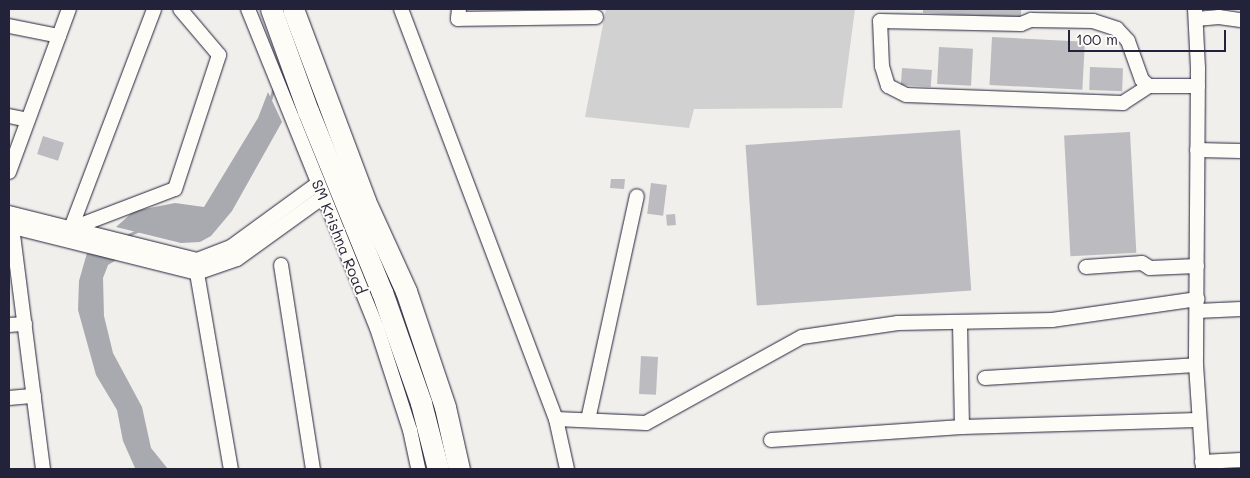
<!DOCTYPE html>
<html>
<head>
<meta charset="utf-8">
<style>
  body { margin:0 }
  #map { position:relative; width:1250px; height:478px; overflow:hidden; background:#f0efec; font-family:Mali,sans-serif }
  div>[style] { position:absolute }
  .green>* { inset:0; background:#d2d1d1 }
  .water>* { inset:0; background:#a9a9b0 }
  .stream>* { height:3px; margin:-1.5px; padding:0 1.5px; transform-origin:1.5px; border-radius:1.5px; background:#a9a9b0 }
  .building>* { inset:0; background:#bcbcc0; transform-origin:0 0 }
  .roads { filter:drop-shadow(0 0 1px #22223b) drop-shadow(0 0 1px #22223b) }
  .minor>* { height:14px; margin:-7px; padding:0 7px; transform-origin:7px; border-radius:7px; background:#fdfcf7 }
  .highway>* { height:21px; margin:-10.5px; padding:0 10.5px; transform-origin:10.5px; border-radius:10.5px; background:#fdfcf7 }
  span { translate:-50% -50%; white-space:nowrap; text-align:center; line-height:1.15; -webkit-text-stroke:4px #fdfcf7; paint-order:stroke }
  .street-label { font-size:15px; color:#22223b }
  .frame { position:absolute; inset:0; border:10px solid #22223b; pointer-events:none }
  .scale { position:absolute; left:1068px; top:30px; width:158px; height:22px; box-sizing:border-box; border:2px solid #22223b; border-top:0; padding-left:6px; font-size:15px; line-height:18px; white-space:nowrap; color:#22223b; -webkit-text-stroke:4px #fdfcf7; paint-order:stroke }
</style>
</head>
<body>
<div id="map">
  <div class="green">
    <div style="clip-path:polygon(606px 9px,855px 9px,842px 108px,694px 109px,689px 128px,585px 117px)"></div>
  </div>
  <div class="water">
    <div style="clip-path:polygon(268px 92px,282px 122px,232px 211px,211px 236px,200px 242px,181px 243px,116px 227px,134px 211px,175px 203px,204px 207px,258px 118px)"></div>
    <div style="clip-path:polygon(87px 253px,118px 259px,108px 265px,103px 278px,104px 316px,113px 353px,142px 407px,151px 448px,168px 469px,135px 468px,123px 441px,117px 410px,96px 375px,78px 310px,79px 281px)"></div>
  </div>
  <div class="stream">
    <div style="left:270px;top:100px;width:14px;rotate:-73deg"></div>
    <div style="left:124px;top:237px;width:17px;rotate:-25deg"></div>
  </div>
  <div class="building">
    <div style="clip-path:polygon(923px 9px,1021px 9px,1021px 18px,923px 13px)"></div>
    <div style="left:992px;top:37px;width:93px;height:48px;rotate:3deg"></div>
    <div style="left:939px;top:47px;width:34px;height:37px;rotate:3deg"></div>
    <div style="left:1090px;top:67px;width:33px;height:23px;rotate:2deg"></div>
    <div style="left:902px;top:68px;width:30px;height:17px;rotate:4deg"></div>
    <div style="left:960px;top:130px;width:161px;height:215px;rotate:86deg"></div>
    <div style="left:1130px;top:132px;width:121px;height:66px;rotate:87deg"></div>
    <div style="left:43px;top:136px;width:22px;height:19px;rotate:18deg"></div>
    <div style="clip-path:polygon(611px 179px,625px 179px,624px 189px,610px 188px)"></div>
    <div style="left:651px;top:183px;width:16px;height:31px;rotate:7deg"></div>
    <div style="left:675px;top:214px;width:11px;height:9px;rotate:85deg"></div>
    <div style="left:641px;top:356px;width:17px;height:38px;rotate:3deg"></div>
  </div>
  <div class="roads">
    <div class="minor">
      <div style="left:248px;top:9px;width:344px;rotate:68deg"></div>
      <div style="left:377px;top:328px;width:107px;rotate:72.1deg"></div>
      <div style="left:410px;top:430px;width:40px;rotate:78deg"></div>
      <div style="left:401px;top:9px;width:438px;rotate:69.3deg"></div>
      <div style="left:556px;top:419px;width:51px;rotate:77.6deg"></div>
      <div style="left:459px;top:9px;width:10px;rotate:96deg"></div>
      <div style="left:458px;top:19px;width:138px;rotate:-0.8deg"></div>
      <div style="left:1195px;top:9px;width:59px;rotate:87.1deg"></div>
      <div style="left:1198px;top:68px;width:297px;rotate:90.4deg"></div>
      <div style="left:1196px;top:365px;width:104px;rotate:86.1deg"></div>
      <div style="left:1196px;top:19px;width:23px;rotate:-5deg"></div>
      <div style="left:1219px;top:17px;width:22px;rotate:8deg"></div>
      <div style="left:9px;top:26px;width:51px;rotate:11.3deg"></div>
      <div style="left:1149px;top:86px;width:31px;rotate:147deg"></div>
      <div style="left:1123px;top:103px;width:217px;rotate:-177.9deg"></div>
      <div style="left:906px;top:95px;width:20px;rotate:-153deg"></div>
      <div style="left:888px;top:86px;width:21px;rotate:-107deg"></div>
      <div style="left:882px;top:66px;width:45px;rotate:-92.5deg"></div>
      <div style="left:880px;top:21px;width:141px;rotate:1.2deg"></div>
      <div style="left:1021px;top:24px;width:11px;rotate:-22deg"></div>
      <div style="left:1031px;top:20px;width:62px;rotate:0.9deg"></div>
      <div style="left:1093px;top:21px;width:25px;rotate:18deg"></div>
      <div style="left:1117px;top:29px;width:16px;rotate:47deg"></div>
      <div style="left:1128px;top:41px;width:41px;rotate:70.3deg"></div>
      <div style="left:1142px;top:80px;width:9px;rotate:41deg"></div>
      <div style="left:1149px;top:86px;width:49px"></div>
      <div style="left:9px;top:116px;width:19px;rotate:12deg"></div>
      <div style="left:1197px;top:150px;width:44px;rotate:1.3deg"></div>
      <div style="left:9px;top:172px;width:174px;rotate:-69.8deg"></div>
      <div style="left:9px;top:213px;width:194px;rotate:14deg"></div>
      <div style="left:197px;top:260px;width:36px;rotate:-21deg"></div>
      <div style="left:231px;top:247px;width:107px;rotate:-36.2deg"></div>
      <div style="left:9px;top:226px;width:194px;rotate:14deg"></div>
      <div style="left:197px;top:273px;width:42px;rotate:-19.3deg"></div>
      <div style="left:237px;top:259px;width:106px;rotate:-35.8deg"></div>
      <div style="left:12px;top:227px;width:244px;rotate:82.7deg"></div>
      <div style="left:71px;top:228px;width:234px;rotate:-69.2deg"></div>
      <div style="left:70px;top:229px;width:112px;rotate:-20.9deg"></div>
      <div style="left:175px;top:189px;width:141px;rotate:-71.8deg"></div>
      <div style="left:219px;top:55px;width:60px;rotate:-130.3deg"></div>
      <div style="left:281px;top:265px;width:206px;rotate:81.1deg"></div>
      <div style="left:1086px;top:267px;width:56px;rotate:-4.1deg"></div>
      <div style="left:1142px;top:263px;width:9px;rotate:32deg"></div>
      <div style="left:1150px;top:268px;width:47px;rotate:-2.4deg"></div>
      <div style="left:197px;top:273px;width:199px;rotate:80.2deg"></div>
      <div style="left:1197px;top:311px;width:44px;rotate:-2.6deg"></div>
      <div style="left:9px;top:325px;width:16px;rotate:-4deg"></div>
      <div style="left:985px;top:378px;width:211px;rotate:-3.5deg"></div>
      <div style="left:9px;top:398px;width:25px;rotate:-5deg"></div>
      <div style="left:556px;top:419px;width:90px;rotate:2.5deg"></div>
      <div style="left:646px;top:423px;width:178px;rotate:-28.9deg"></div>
      <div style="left:802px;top:337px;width:97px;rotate:-8.3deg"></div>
      <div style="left:898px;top:323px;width:154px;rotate:-1.1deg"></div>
      <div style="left:1052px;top:320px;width:147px;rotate:-8.2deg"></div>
      <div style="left:588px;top:420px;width:229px;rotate:-77.7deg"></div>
      <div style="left:962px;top:427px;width:235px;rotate:-1.7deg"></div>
      <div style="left:771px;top:440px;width:191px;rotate:-3.9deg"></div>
      <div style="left:962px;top:427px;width:105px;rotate:-91.1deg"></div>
      <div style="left:1202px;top:462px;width:39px;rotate:-3deg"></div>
    </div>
    <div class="highway">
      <div style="left:271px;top:9px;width:109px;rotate:70.1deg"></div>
      <div style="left:308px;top:111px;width:196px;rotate:67.8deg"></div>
      <div style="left:382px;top:292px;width:118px;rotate:70.6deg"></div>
      <div style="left:421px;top:403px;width:68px;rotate:75.6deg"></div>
      <div style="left:293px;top:9px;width:205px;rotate:69.4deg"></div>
      <div style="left:365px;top:201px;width:99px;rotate:65.5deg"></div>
      <div style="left:406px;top:291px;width:122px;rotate:71.4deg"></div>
      <div style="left:445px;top:407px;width:64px;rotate:77.3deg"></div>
    </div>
  </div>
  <div class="street-label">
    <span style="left:339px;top:237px;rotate:68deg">SM Krishna Road</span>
  </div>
  <div class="frame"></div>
  <div class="scale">100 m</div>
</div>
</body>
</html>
